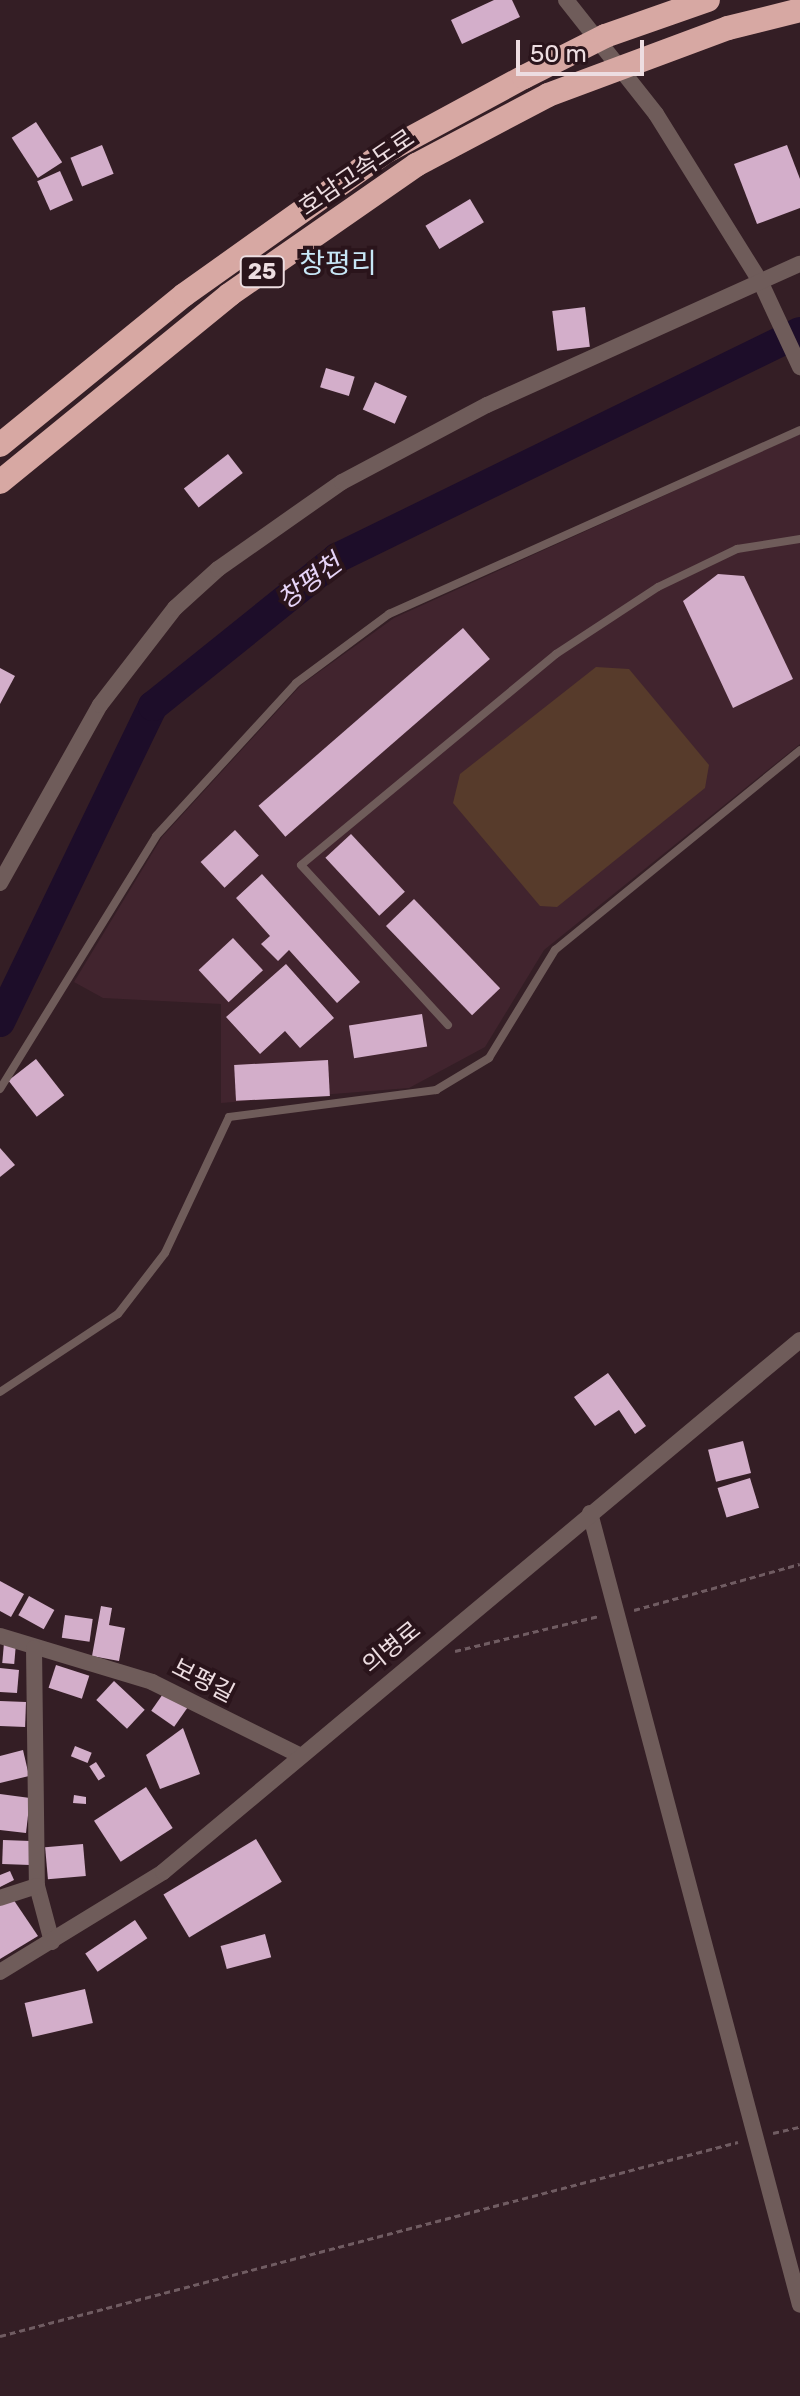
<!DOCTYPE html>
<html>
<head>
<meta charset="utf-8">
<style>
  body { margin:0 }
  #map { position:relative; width:800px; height:2396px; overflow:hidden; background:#341e25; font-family:Rubik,"Noto Sans KR",sans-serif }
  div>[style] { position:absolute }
  .built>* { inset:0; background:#41242e }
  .green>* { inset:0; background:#573b2b }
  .river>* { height:30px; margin:-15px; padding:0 15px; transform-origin:15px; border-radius:15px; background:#1d0d29 }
  .building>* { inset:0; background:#d3aeca; transform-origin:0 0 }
  .path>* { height:3px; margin-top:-1.5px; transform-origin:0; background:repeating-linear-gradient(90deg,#705c62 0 6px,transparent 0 10px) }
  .lane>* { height:8px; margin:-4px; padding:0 4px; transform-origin:4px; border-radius:4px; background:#6f5c5a }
  .street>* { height:16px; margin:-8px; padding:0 8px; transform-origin:8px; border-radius:8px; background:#6f5c5a }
  .highway>* { height:24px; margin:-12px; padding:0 12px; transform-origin:12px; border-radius:12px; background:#d7a8a3 }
  .highway-bridge>* { height:24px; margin:-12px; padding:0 12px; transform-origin:12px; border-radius:12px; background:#d7a8a3 }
  span { translate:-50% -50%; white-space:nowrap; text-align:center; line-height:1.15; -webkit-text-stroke:8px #2a141b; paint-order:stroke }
  .shield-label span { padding:2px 6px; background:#2a141b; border:2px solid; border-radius:6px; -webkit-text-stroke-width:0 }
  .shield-label { font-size:22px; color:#eddde1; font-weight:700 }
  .street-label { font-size:24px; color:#eddde1 }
  .water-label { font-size:26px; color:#e6d4f7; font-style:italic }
  .quarter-label { font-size:28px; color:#c7e7f7 }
  .scale { position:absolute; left:516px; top:40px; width:128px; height:36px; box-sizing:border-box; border:4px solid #eddde1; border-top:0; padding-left:10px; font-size:24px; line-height:28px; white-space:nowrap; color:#eddde1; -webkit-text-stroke:6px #2a141b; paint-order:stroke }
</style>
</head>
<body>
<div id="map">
  <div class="built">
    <div style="clip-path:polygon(800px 434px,800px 744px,544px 950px,485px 1047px,409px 1088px,221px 1103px,221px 1004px,103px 998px,74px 982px,162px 837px,301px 685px,394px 618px)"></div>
  </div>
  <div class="green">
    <div style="clip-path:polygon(596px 667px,629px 669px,709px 765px,705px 788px,557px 907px,540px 906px,453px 803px,460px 774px)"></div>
  </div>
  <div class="river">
    <div style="left:0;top:1022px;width:351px;rotate:-64.2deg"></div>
    <div style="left:153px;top:706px;width:236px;rotate:-38.8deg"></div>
    <div style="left:337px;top:558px;width:515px;rotate:-26.02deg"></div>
  </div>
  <div class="building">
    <div style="clip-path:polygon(494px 0,512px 0,520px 17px,462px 44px,451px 20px)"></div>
    <div style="left:36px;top:122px;width:48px;height:29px;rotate:57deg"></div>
    <div style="left:102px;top:145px;width:31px;height:34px;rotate:68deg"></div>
    <div style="clip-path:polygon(787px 145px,800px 179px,800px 208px,757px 224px,734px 164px)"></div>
    <div style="left:60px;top:171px;width:32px;height:25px;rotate:66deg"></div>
    <div style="left:470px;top:199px;width:27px;height:52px;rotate:59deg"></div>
    <div style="left:585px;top:307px;width:40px;height:33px;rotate:83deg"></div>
    <div style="left:326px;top:368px;width:30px;height:20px;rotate:17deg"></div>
    <div style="left:375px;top:382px;width:35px;height:30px;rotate:24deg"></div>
    <div style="left:228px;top:454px;width:24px;height:56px;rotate:52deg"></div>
    <div style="clip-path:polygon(718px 574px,744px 576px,793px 679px,733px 708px,683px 601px)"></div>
    <div style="left:463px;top:628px;width:41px;height:271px;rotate:49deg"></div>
    <div style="clip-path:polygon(0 668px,15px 676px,0 704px)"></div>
    <div style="left:235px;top:830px;width:35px;height:47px;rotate:47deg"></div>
    <div style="left:351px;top:834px;width:79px;height:35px;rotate:47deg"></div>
    <div style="clip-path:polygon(262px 874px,360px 982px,337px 1003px,289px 950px,278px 961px,261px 944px,270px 936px,236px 898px)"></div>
    <div style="left:414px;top:899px;width:124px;height:39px;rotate:46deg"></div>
    <div style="left:233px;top:938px;width:44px;height:47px;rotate:47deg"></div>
    <div style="clip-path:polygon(286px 964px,334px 1018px,300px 1048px,285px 1031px,260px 1054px,226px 1017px)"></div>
    <div style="left:422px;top:1014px;width:33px;height:74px;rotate:81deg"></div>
    <div style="left:36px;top:1059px;width:46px;height:35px;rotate:52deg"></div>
    <div style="left:328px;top:1060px;width:36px;height:94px;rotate:87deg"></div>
    <div style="clip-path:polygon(0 1148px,15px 1165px,0 1177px)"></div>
    <div style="clip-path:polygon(608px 1373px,646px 1426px,635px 1434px,619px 1410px,595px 1426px,574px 1397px)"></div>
    <div style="left:743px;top:1441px;width:33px;height:36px;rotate:76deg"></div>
    <div style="left:750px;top:1478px;width:31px;height:34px;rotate:73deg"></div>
    <div style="clip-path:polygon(0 1581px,24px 1594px,11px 1617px,0 1611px)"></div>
    <div style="left:29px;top:1596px;width:29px;height:22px;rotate:29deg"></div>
    <div style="clip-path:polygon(101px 1606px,112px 1608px,109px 1625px,125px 1628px,119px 1661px,92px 1656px)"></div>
    <div style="left:65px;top:1615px;width:28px;height:23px;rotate:8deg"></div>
    <div style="left:4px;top:1643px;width:12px;height:20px;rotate:5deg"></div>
    <div style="left:56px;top:1665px;width:35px;height:24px;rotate:18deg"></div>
    <div style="clip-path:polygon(0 1668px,19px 1670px,17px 1693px,0 1692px)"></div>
    <div style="left:114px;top:1681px;width:42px;height:26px;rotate:43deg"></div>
    <div style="left:165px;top:1691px;width:28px;height:24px;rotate:35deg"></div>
    <div style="left:0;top:1701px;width:26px;height:25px;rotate:2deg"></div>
    <div style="clip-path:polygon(183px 1728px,200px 1774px,160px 1789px,146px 1755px)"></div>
    <div style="left:75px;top:1746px;width:18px;height:11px;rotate:22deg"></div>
    <div style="clip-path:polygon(23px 1750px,29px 1776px,0 1783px,0 1756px)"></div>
    <div style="left:96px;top:1762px;width:17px;height:8px;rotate:57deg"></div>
    <div style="left:146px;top:1787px;width:49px;height:62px;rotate:57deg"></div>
    <div style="clip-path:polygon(0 1794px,30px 1798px,26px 1833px,0 1830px)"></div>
    <div style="clip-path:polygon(74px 1795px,86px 1797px,86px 1804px,73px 1803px)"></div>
    <div style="left:256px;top:1839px;width:50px;height:108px;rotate:59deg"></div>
    <div style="left:3px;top:1840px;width:28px;height:24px;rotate:2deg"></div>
    <div style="left:83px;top:1844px;width:32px;height:38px;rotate:85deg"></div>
    <div style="clip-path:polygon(10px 1871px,14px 1880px,0 1887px,0 1875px)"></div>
    <div style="clip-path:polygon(11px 1896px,38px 1936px,0 1959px,0 1904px)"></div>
    <div style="left:135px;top:1920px;width:22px;height:60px;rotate:56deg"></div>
    <div style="left:265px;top:1934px;width:24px;height:46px;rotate:75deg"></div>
    <div style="left:85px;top:1989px;width:35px;height:62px;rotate:77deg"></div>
  </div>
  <div class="path">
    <div style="left:634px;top:1610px;width:172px;rotate:-15.5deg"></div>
    <div style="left:455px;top:1651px;width:148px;rotate:-13.7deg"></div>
    <div style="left:773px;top:2133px;width:28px;rotate:-13deg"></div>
    <div style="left:0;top:2336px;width:763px;rotate:-14.73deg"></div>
  </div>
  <div class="lane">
    <div style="left:448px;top:1025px;width:217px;rotate:-132.6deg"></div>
    <div style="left:301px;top:865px;width:331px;rotate:-39.6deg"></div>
    <div style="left:556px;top:654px;width:122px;rotate:-33.3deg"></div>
    <div style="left:658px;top:587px;width:88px;rotate:-25.7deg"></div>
    <div style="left:737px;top:549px;width:64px;rotate:-9deg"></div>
    <div style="left:0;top:1089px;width:297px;rotate:-58.3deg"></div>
    <div style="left:156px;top:836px;width:207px;rotate:-47.5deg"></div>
    <div style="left:296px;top:683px;width:116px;rotate:-36.6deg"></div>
    <div style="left:389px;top:614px;width:450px;rotate:-24.1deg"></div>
    <div style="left:0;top:1392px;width:141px;rotate:-33.5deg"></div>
    <div style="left:118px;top:1314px;width:77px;rotate:-52.4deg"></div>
    <div style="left:165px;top:1253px;width:150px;rotate:-64.8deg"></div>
    <div style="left:229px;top:1117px;width:209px;rotate:-7.4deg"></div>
    <div style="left:436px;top:1090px;width:62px;rotate:-31.1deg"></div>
    <div style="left:489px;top:1058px;width:127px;rotate:-58.6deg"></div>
    <div style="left:555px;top:950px;width:316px;rotate:-39.2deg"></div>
  </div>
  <div class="street">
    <div style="left:566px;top:0;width:145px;rotate:51.7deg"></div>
    <div style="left:656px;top:114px;width:199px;rotate:58.1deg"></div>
    <div style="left:761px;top:283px;width:93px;rotate:65.1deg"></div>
    <div style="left:0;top:883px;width:204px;rotate:-60.7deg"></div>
    <div style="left:100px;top:705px;width:123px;rotate:-52.3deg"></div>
    <div style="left:175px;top:608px;width:58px;rotate:-42.2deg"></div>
    <div style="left:218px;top:569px;width:151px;rotate:-35.1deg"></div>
    <div style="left:342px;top:482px;width:164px;rotate:-28deg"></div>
    <div style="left:487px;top:405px;width:343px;rotate:-24.3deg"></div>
    <div style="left:590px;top:1513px;width:819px;rotate:75.15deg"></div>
    <div style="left:0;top:1636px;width:159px;rotate:16.8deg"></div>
    <div style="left:152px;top:1682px;width:164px;rotate:26.4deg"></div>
    <div style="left:34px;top:1648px;width:238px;rotate:89.3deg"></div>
    <div style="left:37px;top:1886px;width:58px;rotate:75deg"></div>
    <div style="left:0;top:1898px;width:39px;rotate:-18deg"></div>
    <div style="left:0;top:1972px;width:191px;rotate:-31.5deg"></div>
    <div style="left:163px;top:1872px;width:830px;rotate:-39.87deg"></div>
  </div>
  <div class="highway">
    <div style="left:728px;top:28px;width:74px;rotate:-14deg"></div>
    <div style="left:0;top:445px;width:237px;rotate:-39.2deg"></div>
    <div style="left:184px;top:295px;width:249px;rotate:-35.4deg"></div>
    <div style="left:387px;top:151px;width:156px;rotate:-28.4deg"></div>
    <div style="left:0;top:482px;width:296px;rotate:-39.2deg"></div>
    <div style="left:229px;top:295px;width:228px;rotate:-34.8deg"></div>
    <div style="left:416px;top:165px;width:149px;rotate:-27.9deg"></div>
  </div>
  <div class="highway-bridge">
    <div style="left:524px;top:77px;width:91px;rotate:-26.8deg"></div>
    <div style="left:605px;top:36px;width:109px;rotate:-19.3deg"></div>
    <div style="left:548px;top:95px;width:192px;rotate:-20.4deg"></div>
  </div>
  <div class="shield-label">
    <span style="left:262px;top:272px">25</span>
  </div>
  <div class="street-label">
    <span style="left:357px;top:173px;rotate:-34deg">호남고속도로</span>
    <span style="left:392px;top:1648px;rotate:-39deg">의병로</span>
    <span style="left:203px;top:1681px;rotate:27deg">보평길</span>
  </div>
  <div class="water-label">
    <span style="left:310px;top:582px;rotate:-37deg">창평천</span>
  </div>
  <div class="quarter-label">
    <span style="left:338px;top:264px">창평리</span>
  </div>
  <div class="scale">50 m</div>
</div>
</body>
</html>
